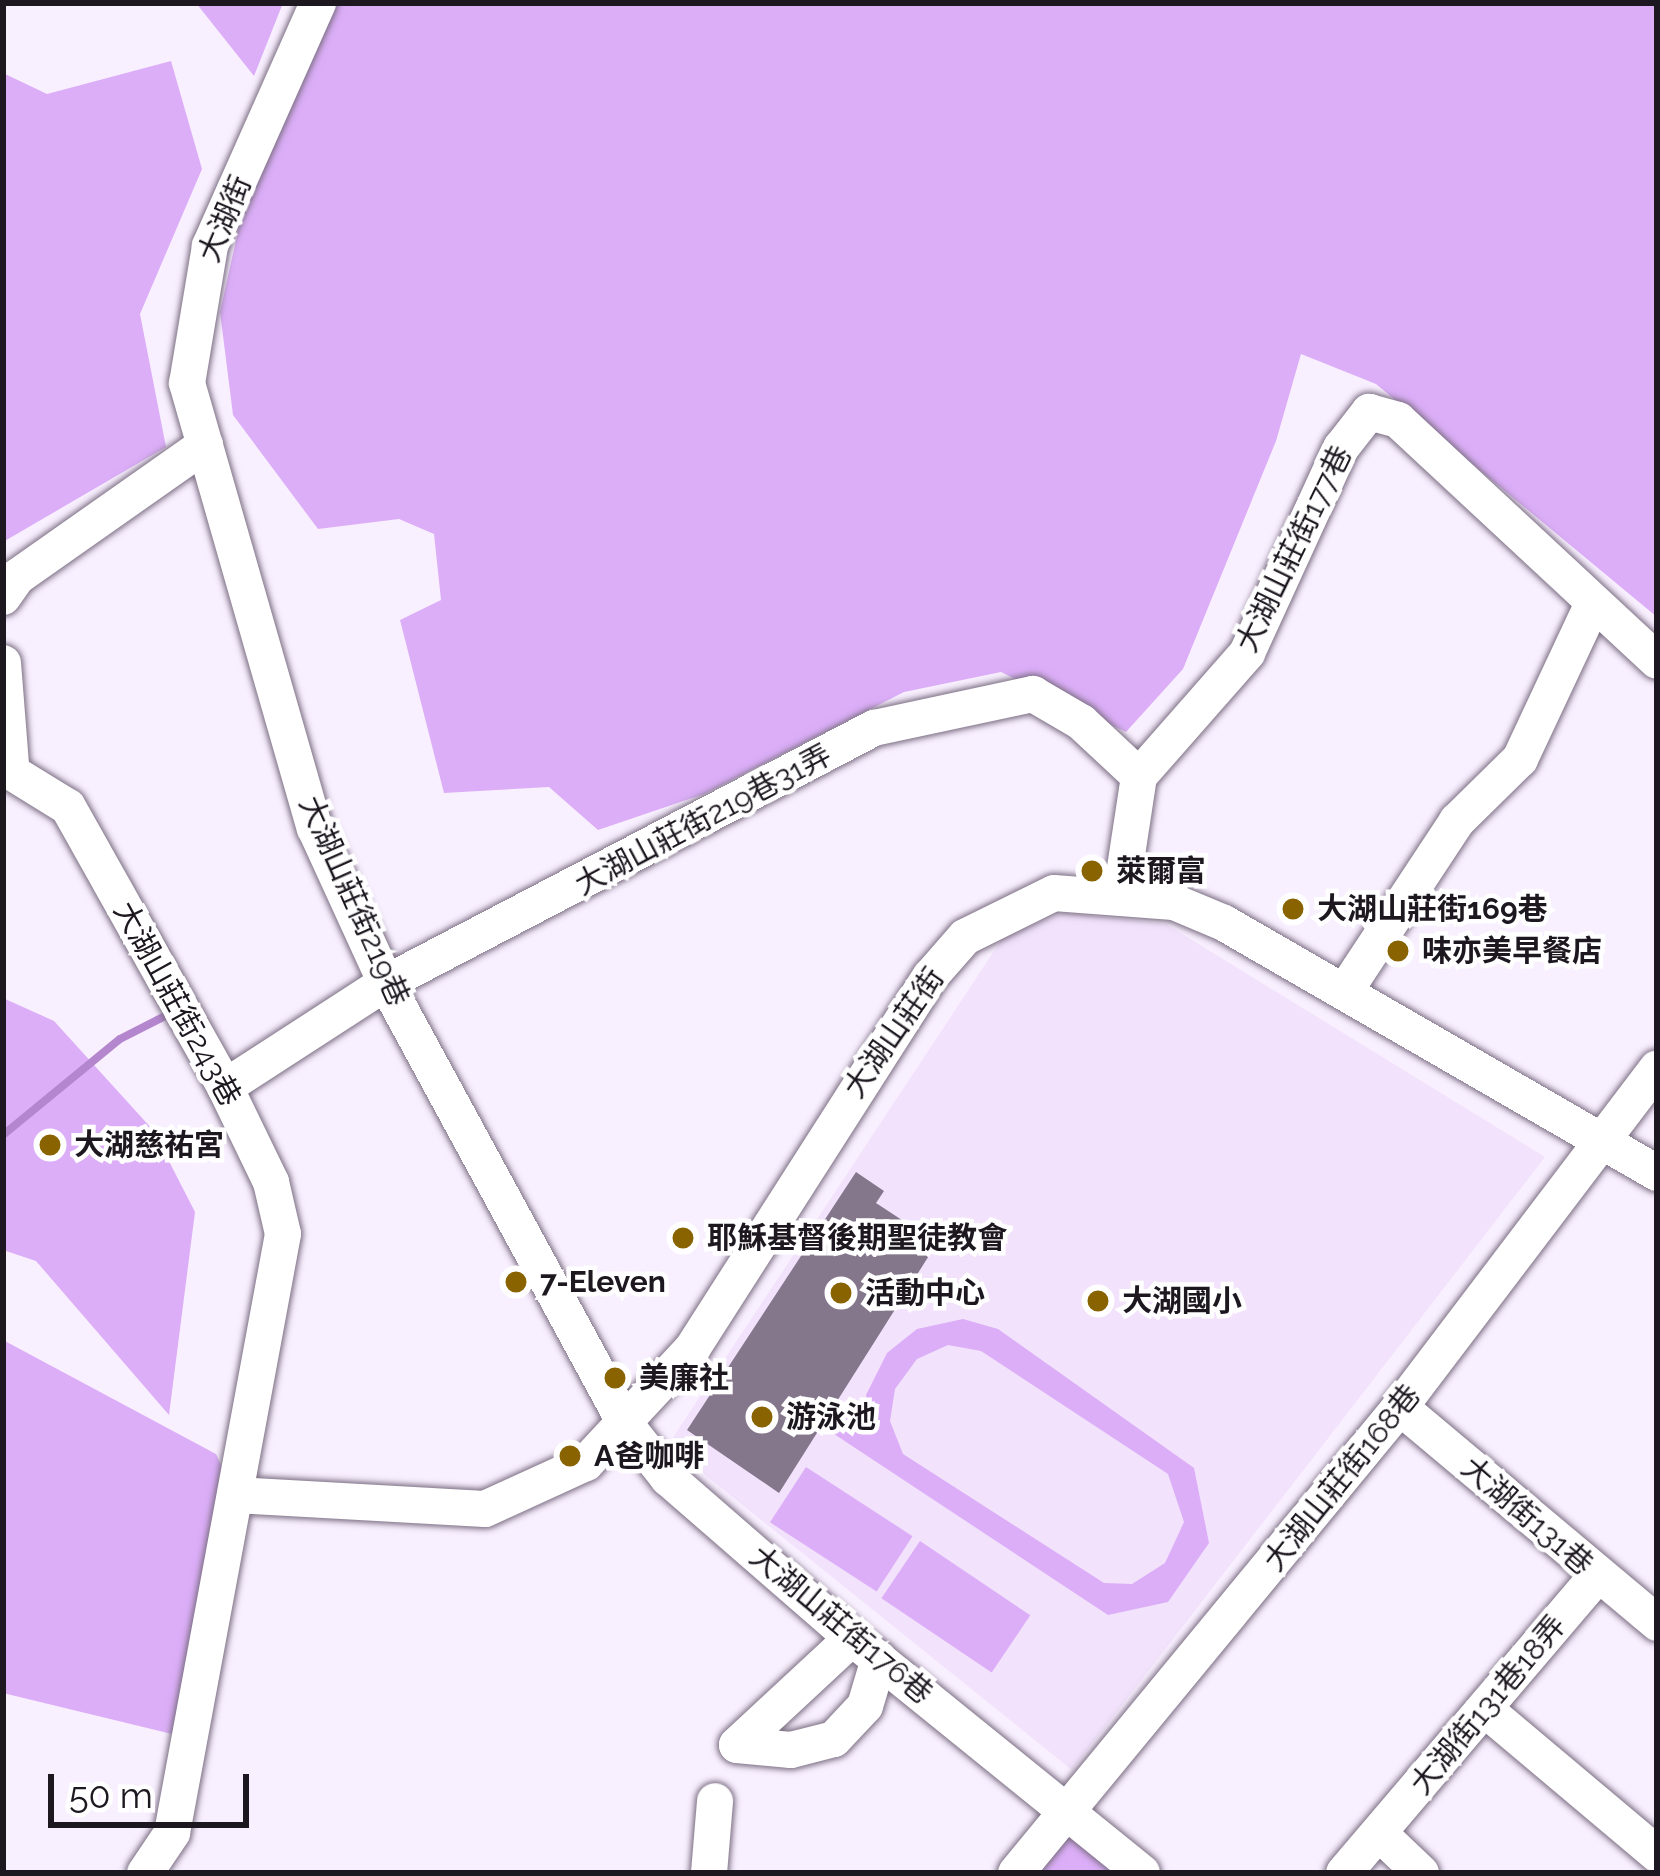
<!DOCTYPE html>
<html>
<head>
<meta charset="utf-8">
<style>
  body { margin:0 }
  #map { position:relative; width:1660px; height:1876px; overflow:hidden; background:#f9f0ff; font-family:Raleway,"Noto Sans TC",sans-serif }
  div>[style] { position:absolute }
  .built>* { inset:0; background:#f2e2fb }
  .green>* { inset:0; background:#dcaef8; transform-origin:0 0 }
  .stream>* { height:8px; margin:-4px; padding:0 4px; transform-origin:4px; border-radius:4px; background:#b486ce }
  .building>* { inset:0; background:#84778c }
  .roads { filter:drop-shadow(0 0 3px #7c6f84) drop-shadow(0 0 3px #7c6f84) }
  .minor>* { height:36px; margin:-18px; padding:0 18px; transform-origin:18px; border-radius:18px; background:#fff }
  .dots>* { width:33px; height:33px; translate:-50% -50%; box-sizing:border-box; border:6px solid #fff; border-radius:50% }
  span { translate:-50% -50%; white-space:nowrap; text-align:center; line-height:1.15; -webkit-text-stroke:9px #fff; paint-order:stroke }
  .street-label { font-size:30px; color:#1d1820 }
  .poi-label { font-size:30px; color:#1d1820; font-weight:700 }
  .left { translate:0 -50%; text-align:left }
  .frame { position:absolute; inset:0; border:6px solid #1d1820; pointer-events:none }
  .scale { position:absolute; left:48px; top:1774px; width:201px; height:54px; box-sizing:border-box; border:6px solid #1d1820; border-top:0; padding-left:15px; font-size:36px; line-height:42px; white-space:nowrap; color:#1d1820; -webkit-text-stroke:9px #fff; paint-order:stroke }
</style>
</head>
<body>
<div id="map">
  <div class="built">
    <div style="clip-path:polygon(1065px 913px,1166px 924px,1545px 1157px,1072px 1770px,668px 1445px,1004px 936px)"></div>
  </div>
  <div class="green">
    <div style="clip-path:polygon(196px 3px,283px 3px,254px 76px)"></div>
    <div style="clip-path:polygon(328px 3px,1657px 3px,1657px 617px,1376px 384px,1301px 354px,1276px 441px,1183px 669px,1126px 732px,1001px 672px,904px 692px,704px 794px,598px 830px,549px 787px,444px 793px,400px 620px,441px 600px,434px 534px,399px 519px,318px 529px,233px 415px,220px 312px,245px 200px)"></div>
    <div style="clip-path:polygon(171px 61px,202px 169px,140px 314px,166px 447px,3px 542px,3px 73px,47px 94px)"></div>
    <div style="clip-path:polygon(3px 998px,54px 1021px,153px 1130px,195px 1212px,169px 1415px,36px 1261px,3px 1250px)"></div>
    <div style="clip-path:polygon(evenodd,963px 1319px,998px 1329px,1194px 1468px,1209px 1543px,1168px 1602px,1108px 1615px,828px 1430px,841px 1412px,870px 1431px,866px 1395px,887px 1353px,917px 1329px,963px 1319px,948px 1345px,981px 1351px,1168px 1474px,1184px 1522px,1165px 1563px,1132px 1584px,1104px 1583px,903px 1454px,890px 1421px,895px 1389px,917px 1359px,948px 1345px)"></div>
    <div style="clip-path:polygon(3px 1340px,216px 1454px,235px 1495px,172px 1734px,3px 1693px)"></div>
    <div style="left:806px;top:1467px;width:127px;height:66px;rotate:33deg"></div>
    <div style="left:920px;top:1541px;width:133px;height:69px;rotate:34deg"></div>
    <div style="clip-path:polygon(1067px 1830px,1117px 1873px,1028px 1873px)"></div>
  </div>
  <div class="stream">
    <div style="left:3px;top:1135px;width:151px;rotate:-39.4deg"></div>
    <div style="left:120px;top:1039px;width:57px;rotate:-27deg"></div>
  </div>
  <div class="building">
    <div style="clip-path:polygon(856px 1172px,884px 1191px,876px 1203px,937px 1243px,779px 1493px,687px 1430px)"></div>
  </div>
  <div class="roads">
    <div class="minor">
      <div style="left:318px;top:3px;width:266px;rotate:114deg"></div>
      <div style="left:210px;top:246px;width:139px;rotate:99.5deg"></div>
      <div style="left:187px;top:383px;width:463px;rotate:74deg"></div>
      <div style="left:315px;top:828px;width:170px;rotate:65.4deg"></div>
      <div style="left:386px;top:983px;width:503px;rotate:61.5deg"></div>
      <div style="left:626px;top:1425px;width:68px;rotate:51.6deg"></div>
      <div style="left:668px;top:1478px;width:244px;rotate:41deg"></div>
      <div style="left:852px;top:1638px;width:373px;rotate:39deg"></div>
      <div style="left:3px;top:597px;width:24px;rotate:-55deg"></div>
      <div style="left:17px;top:577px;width:230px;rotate:-35.1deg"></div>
      <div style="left:3px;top:663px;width:102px;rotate:85.5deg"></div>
      <div style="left:3px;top:767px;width:76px;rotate:31.6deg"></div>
      <div style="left:68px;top:807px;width:321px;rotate:60.7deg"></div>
      <div style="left:225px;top:1087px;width:106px;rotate:64.2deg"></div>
      <div style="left:271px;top:1182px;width:53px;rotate:77deg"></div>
      <div style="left:283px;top:1234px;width:609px;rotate:100.5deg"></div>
      <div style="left:172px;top:1833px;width:48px;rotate:124deg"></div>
      <div style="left:1121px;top:894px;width:119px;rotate:-81.3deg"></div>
      <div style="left:1139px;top:776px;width:164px;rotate:-48.7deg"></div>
      <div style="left:1247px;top:653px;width:226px;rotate:-65.4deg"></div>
      <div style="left:1341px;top:448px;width:46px;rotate:-52.1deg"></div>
      <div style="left:1369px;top:412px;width:30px;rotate:15deg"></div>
      <div style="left:1398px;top:420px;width:354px;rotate:42.9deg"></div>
      <div style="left:1345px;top:991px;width:204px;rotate:-56.6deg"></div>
      <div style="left:1457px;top:821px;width:88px;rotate:-44.5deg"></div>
      <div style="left:1520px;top:759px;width:170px;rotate:-64.9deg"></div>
      <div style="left:225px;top:1087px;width:192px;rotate:-32.9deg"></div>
      <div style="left:386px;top:983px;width:551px;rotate:-27.59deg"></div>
      <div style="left:874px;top:728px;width:163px;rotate:-12.1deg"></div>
      <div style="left:1033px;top:694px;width:56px;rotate:30.3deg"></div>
      <div style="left:1081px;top:722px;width:79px;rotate:43deg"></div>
      <div style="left:1400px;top:1407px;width:336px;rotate:40deg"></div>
      <div style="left:235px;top:1495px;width:250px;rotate:3.2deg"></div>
      <div style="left:485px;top:1509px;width:111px;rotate:-24.5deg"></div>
      <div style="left:586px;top:1463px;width:156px;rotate:-47.1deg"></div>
      <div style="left:692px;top:1349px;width:442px;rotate:-57.4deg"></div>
      <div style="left:930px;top:977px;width:53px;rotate:-48.8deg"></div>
      <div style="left:965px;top:937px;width:99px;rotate:-26.3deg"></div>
      <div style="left:1054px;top:893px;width:120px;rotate:4.3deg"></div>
      <div style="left:1174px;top:902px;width:54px;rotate:22.8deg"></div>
      <div style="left:1224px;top:923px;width:500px;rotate:30deg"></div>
      <div style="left:1486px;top:1710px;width:224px;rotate:40.1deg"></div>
      <div style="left:737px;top:1745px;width:54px;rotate:5.3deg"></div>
      <div style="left:791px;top:1750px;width:44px;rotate:-14.3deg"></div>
      <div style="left:834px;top:1739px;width:45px;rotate:-46.8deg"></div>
      <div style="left:865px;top:1706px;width:49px;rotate:-73.4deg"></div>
      <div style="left:737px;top:1745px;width:157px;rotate:-42.9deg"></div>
      <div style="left:1379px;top:1833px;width:58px;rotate:43.6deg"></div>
      <div style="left:709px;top:1873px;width:72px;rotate:-85.2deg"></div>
      <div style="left:1016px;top:1873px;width:604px;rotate:-50.51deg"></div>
      <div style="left:1400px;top:1407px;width:425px;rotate:-52.8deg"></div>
      <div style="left:1344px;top:1873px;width:390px;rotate:-49.6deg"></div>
    </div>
  </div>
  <div class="dots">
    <div style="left:1092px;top:871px;background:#886300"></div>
    <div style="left:1293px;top:909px;background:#886300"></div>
    <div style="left:1398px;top:951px;background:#886300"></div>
    <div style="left:50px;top:1145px;background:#886300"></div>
    <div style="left:683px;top:1238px;background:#886300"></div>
    <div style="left:516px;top:1282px;background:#886300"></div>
    <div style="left:841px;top:1293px;background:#886300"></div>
    <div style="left:1098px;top:1301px;background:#886300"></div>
    <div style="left:615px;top:1378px;background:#886300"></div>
    <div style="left:762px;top:1417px;background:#886300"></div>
    <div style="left:570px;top:1456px;background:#886300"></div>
  </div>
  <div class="street-label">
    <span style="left:225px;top:219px;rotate:-67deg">大湖街</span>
    <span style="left:1294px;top:549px;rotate:-64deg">大湖山莊街177巷</span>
    <span style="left:703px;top:820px;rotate:-28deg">大湖山莊街219巷31弄</span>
    <span style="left:354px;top:901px;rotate:66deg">大湖山莊街219巷</span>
    <span style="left:177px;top:1004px;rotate:61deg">大湖山莊街243巷</span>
    <span style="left:894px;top:1033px;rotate:-55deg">大湖山莊街</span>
    <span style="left:1342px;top:1478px;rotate:-51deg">大湖山莊街168巷</span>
    <span style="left:1527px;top:1516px;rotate:41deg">大湖街131巷</span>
    <span style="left:841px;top:1625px;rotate:40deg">大湖山莊街176巷</span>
    <span style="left:1488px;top:1705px;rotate:-50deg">大湖街131巷18弄</span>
  </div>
  <div class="poi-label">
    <span class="left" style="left:1116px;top:871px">萊爾富</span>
    <span class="left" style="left:1317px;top:909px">大湖山莊街169巷</span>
    <span class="left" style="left:1422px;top:951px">味亦美早餐店</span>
    <span class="left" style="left:74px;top:1145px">大湖慈祐宮</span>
    <span class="left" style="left:707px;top:1238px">耶穌基督後期聖徒教會</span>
    <span class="left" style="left:540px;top:1282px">7-Eleven</span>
    <span class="left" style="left:865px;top:1293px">活動中心</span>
    <span class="left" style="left:1122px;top:1301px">大湖國小</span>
    <span class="left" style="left:639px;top:1378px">美廉社</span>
    <span class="left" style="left:786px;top:1417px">游泳池</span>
    <span class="left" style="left:594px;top:1456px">A爸咖啡</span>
  </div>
  <div class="frame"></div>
  <div class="scale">50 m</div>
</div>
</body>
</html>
